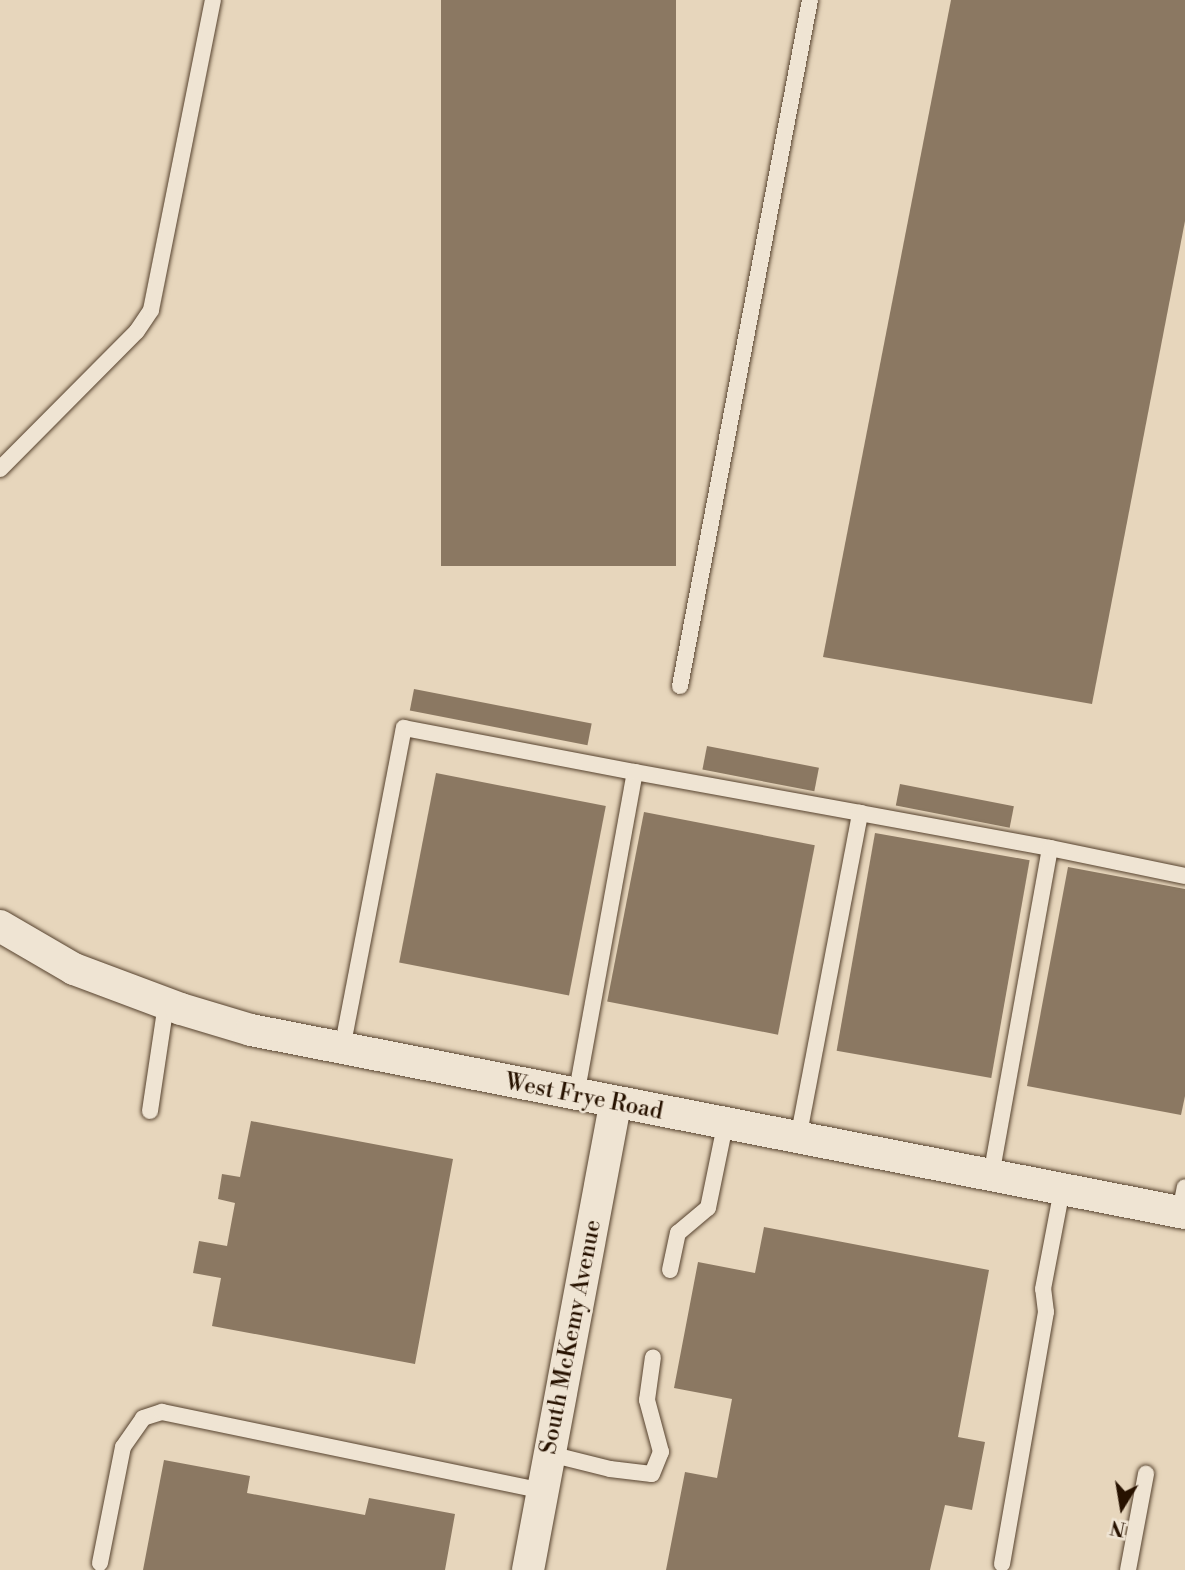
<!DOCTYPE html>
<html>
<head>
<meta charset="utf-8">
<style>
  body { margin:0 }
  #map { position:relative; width:1185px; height:1570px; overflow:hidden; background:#e7d6bc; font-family:"Libre Bodoni",serif }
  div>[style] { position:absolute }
  .building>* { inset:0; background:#8b7862; transform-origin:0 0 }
  .roads { filter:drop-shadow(0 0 2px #57432f) drop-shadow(0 0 2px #57432f) }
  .service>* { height:16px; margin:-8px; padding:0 8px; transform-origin:8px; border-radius:8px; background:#efe4d3 }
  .minor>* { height:32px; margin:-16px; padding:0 16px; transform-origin:16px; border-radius:16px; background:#efe4d3 }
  span { translate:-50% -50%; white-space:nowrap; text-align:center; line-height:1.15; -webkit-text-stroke:5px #efe4d3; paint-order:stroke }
  .street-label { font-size:23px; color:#271200 }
  .north { position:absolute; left:1087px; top:1472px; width:70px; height:70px; -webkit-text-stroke:5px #efe4d3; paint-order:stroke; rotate:191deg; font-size:19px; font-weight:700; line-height:28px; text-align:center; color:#271200 }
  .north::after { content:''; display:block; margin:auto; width:24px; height:32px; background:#271200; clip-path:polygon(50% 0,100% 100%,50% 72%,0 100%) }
</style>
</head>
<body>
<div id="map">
  <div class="building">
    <div style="left:441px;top:0;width:235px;height:566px"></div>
    <div style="clip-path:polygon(951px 0,1185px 0,1185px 221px,1092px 704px,823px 657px)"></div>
    <div style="left:414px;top:689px;width:181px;height:22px;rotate:11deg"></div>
    <div style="left:707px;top:746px;width:114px;height:24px;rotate:11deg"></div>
    <div style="left:436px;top:773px;width:173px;height:193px;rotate:11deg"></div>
    <div style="left:900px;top:784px;width:116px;height:22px;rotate:11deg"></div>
    <div style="left:644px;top:812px;width:174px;height:193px;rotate:11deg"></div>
    <div style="left:875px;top:833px;width:157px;height:221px;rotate:10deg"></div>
    <div style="clip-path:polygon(1068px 867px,1185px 889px,1185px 1096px,1181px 1115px,1027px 1086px)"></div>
    <div style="clip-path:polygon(251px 1121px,453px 1159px,415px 1364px,212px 1326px,221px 1278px,193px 1273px,199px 1241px,227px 1246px,235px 1203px,218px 1199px,222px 1174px,240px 1177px)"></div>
    <div style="clip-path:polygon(764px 1227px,989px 1270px,958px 1437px,985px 1442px,972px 1510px,945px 1505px,930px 1570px,666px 1570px,685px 1472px,717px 1478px,732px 1399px,674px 1388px,698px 1262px,755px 1273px)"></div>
    <div style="clip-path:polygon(164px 1460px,250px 1476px,247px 1493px,365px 1515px,369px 1498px,455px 1514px,445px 1570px,143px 1570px)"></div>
  </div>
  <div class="roads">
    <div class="service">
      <div style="left:0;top:469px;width:194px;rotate:-45.2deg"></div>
      <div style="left:137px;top:331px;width:25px;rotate:-56deg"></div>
      <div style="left:151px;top:310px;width:316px;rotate:-78.7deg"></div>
      <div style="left:680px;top:686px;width:698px;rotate:-79.27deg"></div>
      <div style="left:342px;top:1049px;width:327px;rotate:-79.1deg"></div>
      <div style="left:404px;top:728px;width:235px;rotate:10.8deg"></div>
      <div style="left:576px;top:1096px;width:329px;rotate:-79.7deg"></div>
      <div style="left:635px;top:772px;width:229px;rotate:10.3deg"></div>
      <div style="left:150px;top:1111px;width:108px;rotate:-81.5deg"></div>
      <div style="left:798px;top:1139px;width:332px;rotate:-79.2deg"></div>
      <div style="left:860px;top:813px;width:193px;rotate:10.4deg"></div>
      <div style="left:991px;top:1176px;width:333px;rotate:-79.8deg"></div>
      <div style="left:1050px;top:848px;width:138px;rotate:11.7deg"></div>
      <div style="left:1180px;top:1212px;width:25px;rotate:-79deg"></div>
      <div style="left:670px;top:1270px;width:38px;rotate:-78deg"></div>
      <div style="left:678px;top:1233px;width:39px;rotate:-40deg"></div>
      <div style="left:708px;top:1208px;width:85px;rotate:-78.4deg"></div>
      <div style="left:550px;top:1454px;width:62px;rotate:14deg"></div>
      <div style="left:610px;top:1469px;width:42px;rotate:6.8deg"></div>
      <div style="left:652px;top:1474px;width:24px;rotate:-68deg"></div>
      <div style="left:661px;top:1452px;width:54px;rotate:-105.1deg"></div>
      <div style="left:647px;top:1400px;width:43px;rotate:-82.1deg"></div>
      <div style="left:100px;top:1563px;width:118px;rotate:-78.8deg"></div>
      <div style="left:123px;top:1447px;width:35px;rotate:-55deg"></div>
      <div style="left:143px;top:1418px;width:20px;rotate:-18deg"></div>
      <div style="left:162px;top:1412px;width:389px;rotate:11.7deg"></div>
      <div style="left:1002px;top:1564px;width:256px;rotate:-80.1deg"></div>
      <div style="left:1046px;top:1312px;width:23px;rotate:-97deg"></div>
      <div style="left:1043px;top:1289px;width:102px;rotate:-79.2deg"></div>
      <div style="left:1128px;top:1570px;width:98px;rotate:-79.4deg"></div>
    </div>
    <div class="minor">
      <div style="left:0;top:926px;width:86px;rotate:30.2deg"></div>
      <div style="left:74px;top:969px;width:114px;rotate:20.5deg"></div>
      <div style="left:181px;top:1009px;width:73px;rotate:16.7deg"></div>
      <div style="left:251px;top:1030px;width:952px;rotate:11.09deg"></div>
      <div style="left:528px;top:1570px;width:474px;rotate:-79.4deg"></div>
    </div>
  </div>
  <div class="street-label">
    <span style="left:584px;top:1097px;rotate:11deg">West Frye Road</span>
    <span style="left:571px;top:1337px;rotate:-79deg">South McKemy Avenue</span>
  </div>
  <div class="north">N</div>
</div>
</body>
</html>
